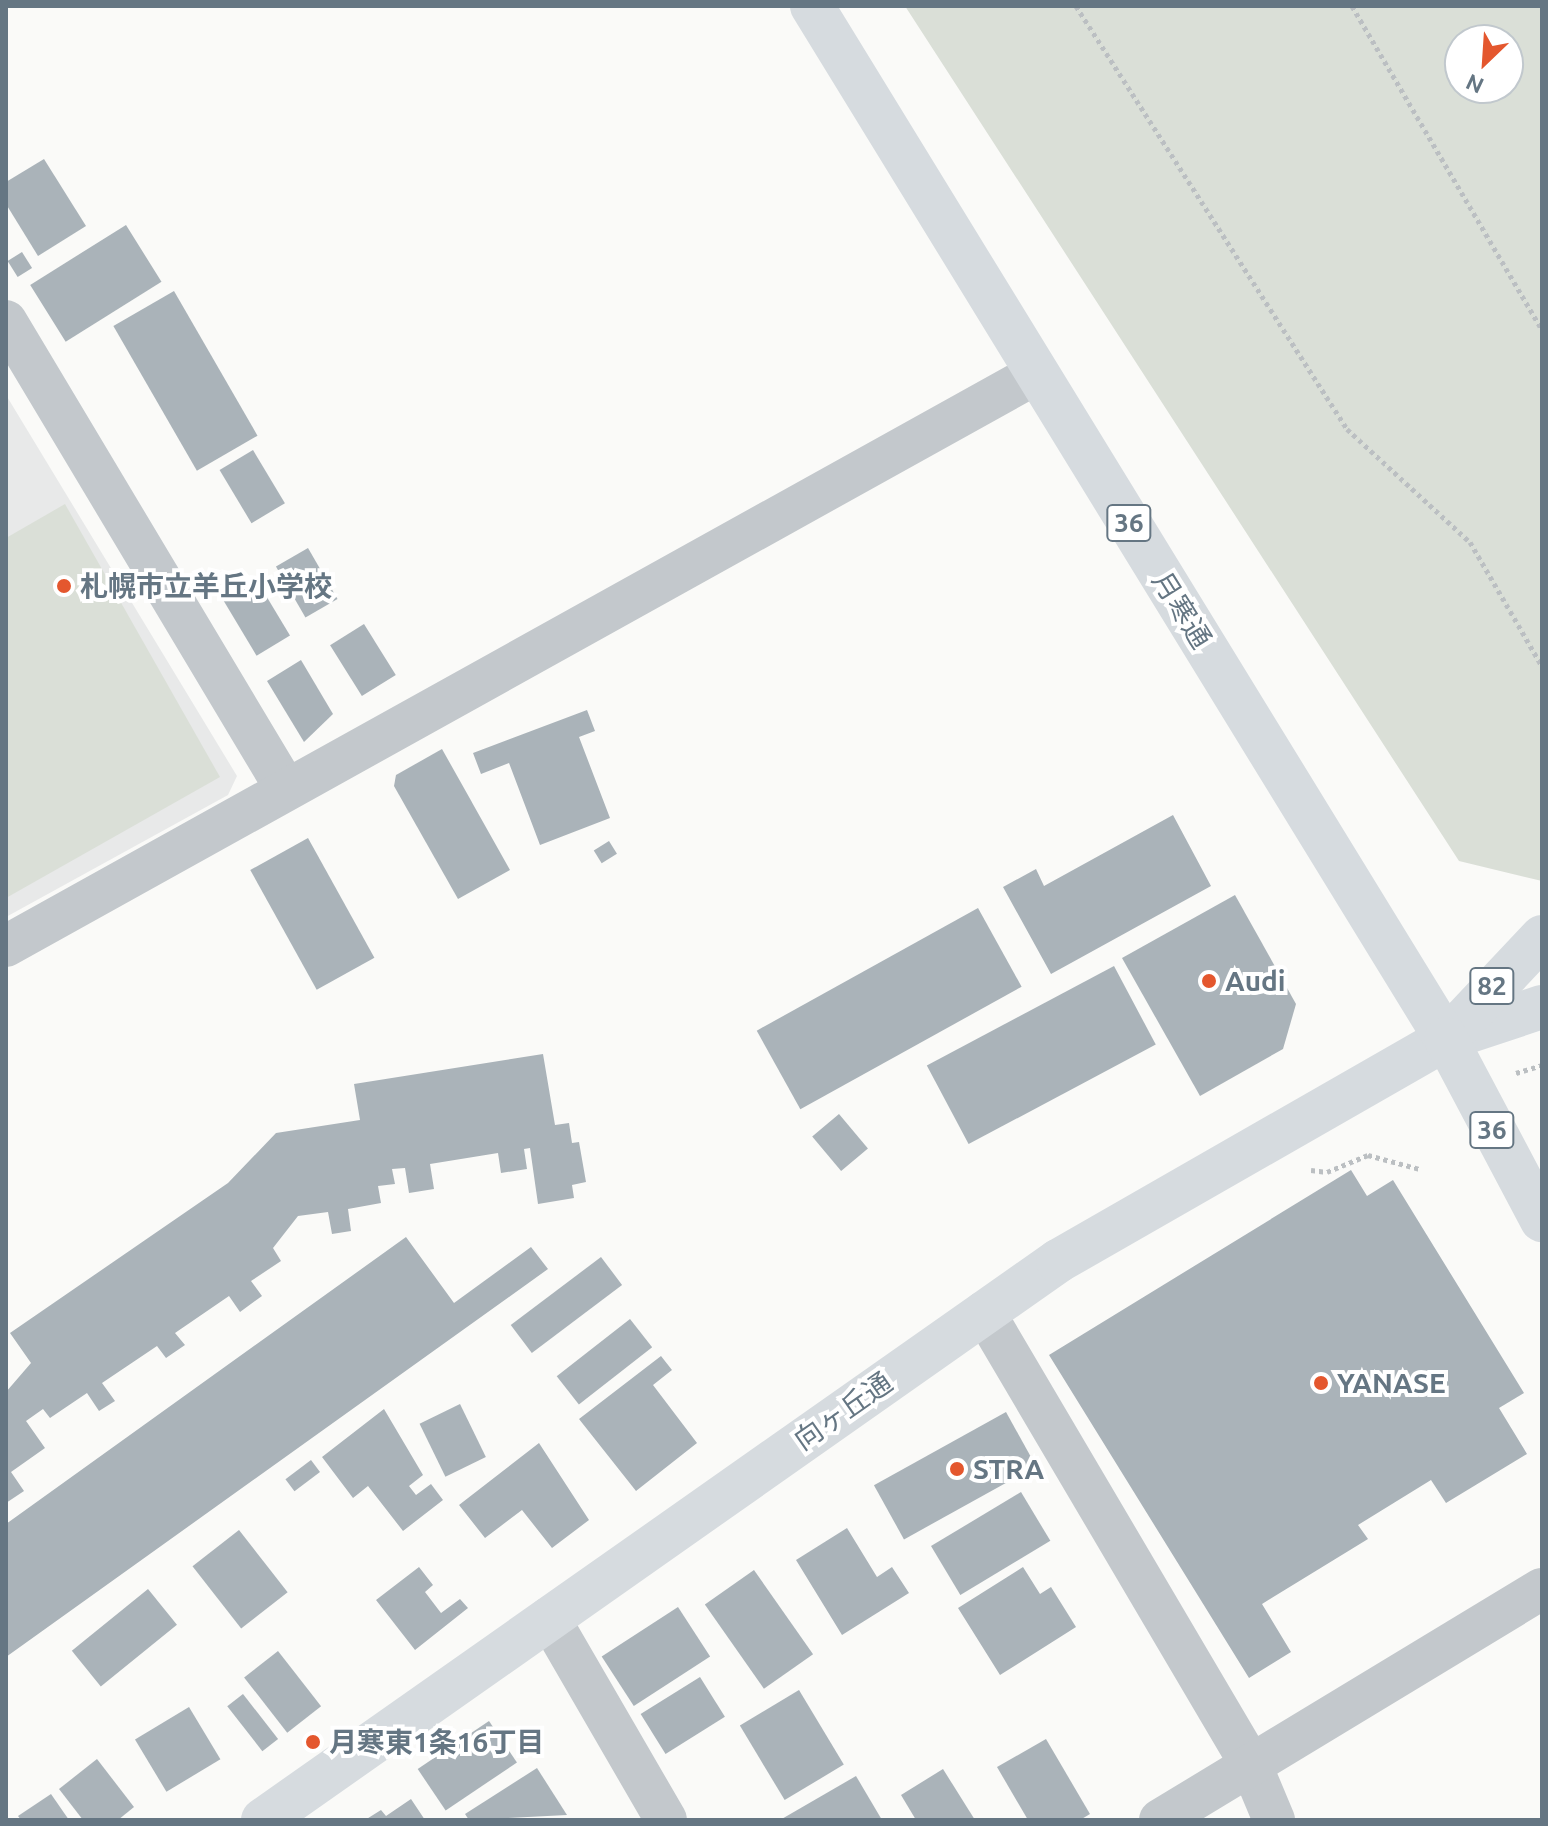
<!DOCTYPE html>
<html>
<head>
<meta charset="utf-8">
<style>
  body { margin:0 }
  #map { position:relative; width:1548px; height:1826px; overflow:hidden; background:#fafaf8; font-family:Ubuntu,"Noto Sans JP",sans-serif }
  div>[style] { position:absolute }
  .built>* { inset:0; background:#e8e9e9 }
  .green>* { inset:0; background:#dadfd7 }
  .building>* { inset:0; background:#aab3b9; transform-origin:0 0 }
  .path>* { height:5px; margin-top:-2.5px; transform-origin:0; background:repeating-linear-gradient(90deg,#bbbfc2 0 4px,transparent 0 8px) }
  .street>* { height:42px; margin:-21px; padding:0 21px; transform-origin:21px; border-radius:21px; background:#c3c8cc }
  .secondary>* { height:44px; margin:-22px; padding:0 22px; transform-origin:22px; border-radius:22px; background:#d6dbdf }
  .primary>* { height:44px; margin:-22px; padding:0 22px; transform-origin:22px; border-radius:22px; background:#d6dbdf }
  .highway>* { height:44px; margin:-22px; padding:0 22px; transform-origin:22px; border-radius:22px; background:#d6dbdf }
  .dots>* { width:22px; height:22px; translate:-50% -50%; box-sizing:border-box; border:4px solid #fff; border-radius:50% }
  span { translate:-50% -50%; white-space:nowrap; text-align:center; line-height:1.15; -webkit-text-stroke:8px #fff; paint-order:stroke }
  .shield-label span { padding:2px 6px; background:#fff; border:2px solid; border-radius:6px; -webkit-text-stroke-width:0 }
  .shield-label { font-size:26px; color:#657683; font-weight:700 }
  .poi-label { font-size:28px; color:#657683; font-weight:700 }
  .left { translate:0 -50%; text-align:left }
  .street-label { font-size:28px; color:#657683 }
  .frame { position:absolute; inset:0; border:8px solid #657683; pointer-events:none }
  .north { position:absolute; left:1444px; top:24px; width:80px; height:80px; box-sizing:border-box; background:#fff; border:2px solid #c1c8cd; border-radius:50%; rotate:205deg; font-size:22px; font-weight:700; line-height:32px; text-align:center; color:#657683 }
  .north::after { content:''; display:block; margin:auto; width:28px; height:36px; background:#e4572e; clip-path:polygon(50% 0,100% 100%,50% 72%,0 100%) }
</style>
</head>
<body>
<div id="map">
  <div class="built">
    <div style="clip-path:polygon(6px 395px,237px 776px,228px 795px,6px 917px)"></div>
  </div>
  <div class="green">
    <div style="clip-path:polygon(evenodd,905px 6px,1542px 6px,1542px 881px,1459px 861px,905px 6px,1460px 40px,1508px 40px,1508px 88px,1460px 88px,1460px 40px)"></div>
    <div style="clip-path:polygon(65px 504px,220px 777px,6px 898px,6px 538px)"></div>
  </div>
  <div class="building">
    <div style="clip-path:polygon(44px 159px,86px 226px,38px 256px,6px 204px,6px 182px)"></div>
    <div style="left:126px;top:225px;width:67px;height:113px;rotate:58deg"></div>
    <div style="left:22px;top:252px;width:19px;height:17px;rotate:58deg"></div>
    <div style="left:174px;top:291px;width:167px;height:70px;rotate:60deg"></div>
    <div style="left:253px;top:450px;width:62px;height:39px;rotate:59deg"></div>
    <div style="left:308px;top:548px;width:59px;height:37px;rotate:60deg"></div>
    <div style="left:256px;top:579px;width:66px;height:39px;rotate:59deg"></div>
    <div style="left:364px;top:624px;width:60px;height:40px;rotate:58deg"></div>
    <div style="clip-path:polygon(301px 660px,333px 714px,304px 742px,267px 681px)"></div>
    <div style="clip-path:polygon(587px 710px,595px 731px,579px 737px,610px 818px,540px 845px,509px 763px,481px 774px,473px 753px)"></div>
    <div style="clip-path:polygon(442px 749px,510px 870px,458px 899px,394px 786px,396px 775px)"></div>
    <div style="clip-path:polygon(1173px 815px,1211px 886px,1051px 974px,1003px 887px,1036px 869px,1044px 886px)"></div>
    <div style="left:308px;top:838px;width:137px;height:66px;rotate:61deg"></div>
    <div style="left:609px;top:841px;width:15px;height:18px;rotate:58deg"></div>
    <div style="clip-path:polygon(1235px 895px,1296px 1004px,1283px 1049px,1200px 1096px,1122px 958px)"></div>
    <div style="left:978px;top:908px;width:90px;height:253px;rotate:61deg"></div>
    <div style="left:1114px;top:966px;width:89px;height:212px;rotate:62deg"></div>
    <div style="clip-path:polygon(543px 1054px,555px 1125px,569px 1123px,572px 1143px,579px 1142px,586px 1182px,572px 1185px,574px 1198px,538px 1204px,530px 1148px,524px 1149px,527px 1169px,501px 1173px,498px 1153px,430px 1164px,434px 1189px,409px 1193px,405px 1168px,392px 1169px,395px 1184px,378px 1186px,381px 1203px,348px 1209px,351px 1231px,332px 1234px,328px 1212px,298px 1216px,273px 1248px,281px 1261px,251px 1281px,262px 1296px,240px 1312px,229px 1296px,175px 1333px,185px 1345px,166px 1358px,157px 1346px,102px 1383px,115px 1401px,99px 1411px,87px 1393px,50px 1418px,43px 1409px,26px 1421px,45px 1448px,11px 1472px,24px 1491px,6px 1503px,6px 1392px,31px 1363px,10px 1333px,228px 1183px,276px 1133px,360px 1120px,354px 1084px)"></div>
    <div style="left:839px;top:1114px;width:45px;height:35px;rotate:50deg"></div>
    <div style="clip-path:polygon(1351px 1170px,1367px 1196px,1393px 1180px,1524px 1393px,1499px 1408px,1527px 1454px,1446px 1503px,1431px 1480px,1358px 1525px,1368px 1539px,1262px 1604px,1291px 1652px,1249px 1678px,1049px 1355px)"></div>
    <div style="clip-path:polygon(406px 1237px,454px 1303px,531px 1247px,548px 1269px,6px 1657px,6px 1524px)"></div>
    <div style="left:601px;top:1257px;width:35px;height:113px;rotate:53deg"></div>
    <div style="left:630px;top:1319px;width:36px;height:93px;rotate:52deg"></div>
    <div style="clip-path:polygon(661px 1356px,672px 1370px,653px 1385px,697px 1443px,636px 1491px,579px 1419px)"></div>
    <div style="left:460px;top:1404px;width:59px;height:45px;rotate:64deg"></div>
    <div style="clip-path:polygon(384px 1409px,423px 1475px,409px 1486px,416px 1495px,431px 1484px,443px 1500px,403px 1531px,368px 1486px,353px 1498px,322px 1457px)"></div>
    <div style="left:1006px;top:1412px;width:62px;height:151px;rotate:61deg"></div>
    <div style="clip-path:polygon(539px 1443px,589px 1520px,552px 1548px,522px 1510px,485px 1538px,459px 1505px)"></div>
    <div style="left:311px;top:1460px;width:15px;height:32px;rotate:53deg"></div>
    <div style="left:1021px;top:1492px;width:57px;height:105px;rotate:59deg"></div>
    <div style="clip-path:polygon(847px 1528px,877px 1577px,892px 1567px,909px 1593px,842px 1635px,796px 1560px)"></div>
    <div style="left:239px;top:1530px;width:79px;height:59px;rotate:52deg"></div>
    <div style="clip-path:polygon(419px 1567px,433px 1585px,425px 1592px,441px 1613px,460px 1599px,468px 1608px,415px 1650px,376px 1600px)"></div>
    <div style="clip-path:polygon(1023px 1567px,1040px 1594px,1051px 1587px,1076px 1627px,1000px 1675px,958px 1608px)"></div>
    <div style="left:754px;top:1570px;width:103px;height:60px;rotate:55deg"></div>
    <div style="left:148px;top:1589px;width:46px;height:98px;rotate:51deg"></div>
    <div style="left:678px;top:1607px;width:59px;height:91px;rotate:57deg"></div>
    <div style="left:278px;top:1651px;width:70px;height:43px;rotate:52deg"></div>
    <div style="left:700px;top:1677px;width:47px;height:70px;rotate:58deg"></div>
    <div style="left:799px;top:1690px;width:87px;height:69px;rotate:59deg"></div>
    <div style="left:243px;top:1694px;width:57px;height:20px;rotate:52deg"></div>
    <div style="left:189px;top:1707px;width:61px;height:63px;rotate:59deg"></div>
    <div style="left:489px;top:1721px;width:50px;height:86px;rotate:56deg"></div>
    <div style="clip-path:polygon(1046px 1739px,1090px 1814px,1080px 1820px,1028px 1820px,997px 1767px)"></div>
    <div style="clip-path:polygon(97px 1759px,134px 1807px,118px 1820px,83px 1820px,59px 1789px)"></div>
    <div style="clip-path:polygon(537px 1768px,567px 1815px,469px 1820px,465px 1814px)"></div>
    <div style="clip-path:polygon(943px 1769px,975px 1820px,916px 1820px,901px 1795px)"></div>
    <div style="clip-path:polygon(856px 1776px,882px 1820px,780px 1820px)"></div>
    <div style="clip-path:polygon(51px 1794px,69px 1820px,21px 1820px,18px 1816px)"></div>
    <div style="clip-path:polygon(411px 1799px,425px 1820px,365px 1820px,381px 1810px,386px 1816px)"></div>
  </div>
  <div class="path">
    <div style="left:1076px;top:6px;width:502px;rotate:57.35deg"></div>
    <div style="left:1347px;top:429px;width:167px;rotate:42.6deg"></div>
    <div style="left:1470px;top:542px;width:143px;rotate:59.9deg"></div>
    <div style="left:1352px;top:6px;width:376px;rotate:59.6deg"></div>
    <div style="left:1516px;top:1073px;width:27px;rotate:-17deg"></div>
    <div style="left:1311px;top:1170px;width:16px;rotate:7deg"></div>
    <div style="left:1327px;top:1172px;width:44px;rotate:-22.5deg"></div>
    <div style="left:1368px;top:1155px;width:54px;rotate:15.1deg"></div>
  </div>
  <div class="street">
    <div style="left:6px;top:321px;width:545px;rotate:59.11deg"></div>
    <div style="left:6px;top:946px;width:1180px;rotate:-29.06deg"></div>
    <div style="left:984px;top:1312px;width:526px;rotate:59.48deg"></div>
    <div style="left:1251px;top:1765px;width:60px;rotate:67.3deg"></div>
    <div style="left:549px;top:1618px;width:233px;rotate:59.9deg"></div>
    <div style="left:1160px;top:1820px;width:446px;rotate:-31.2deg"></div>
  </div>
  <div class="secondary">
    <div style="left:263px;top:1820px;width:972px;rotate:-35.11deg"></div>
    <div style="left:1058px;top:1261px;width:447px;rotate:-29.8deg"></div>
  </div>
  <div class="primary">
    <div style="left:1448px;top:1038px;width:99px;rotate:-18.3deg"></div>
    <div style="left:1446px;top:1039px;width:140px;rotate:-46.7deg"></div>
  </div>
  <div class="highway">
    <div style="left:812px;top:6px;width:1212px;rotate:58.46deg"></div>
    <div style="left:1446px;top:1039px;width:205px;rotate:62.1deg"></div>
  </div>
  <div class="dots">
    <div style="left:64px;top:586px;background:#e4572e"></div>
    <div style="left:1209px;top:981px;background:#e4572e"></div>
    <div style="left:1321px;top:1383px;background:#e4572e"></div>
    <div style="left:957px;top:1469px;background:#e4572e"></div>
    <div style="left:313px;top:1742px;background:#e4572e"></div>
  </div>
  <div class="shield-label">
    <span style="left:1129px;top:523px">36</span>
    <span style="left:1492px;top:986px">82</span>
    <span style="left:1492px;top:1130px">36</span>
  </div>
  <div class="poi-label">
    <span class="left" style="left:80px;top:586px">札幌市立羊丘小学校</span>
    <span class="left" style="left:1225px;top:981px">Audi</span>
    <span class="left" style="left:1337px;top:1383px">YANASE</span>
    <span class="left" style="left:973px;top:1469px">STRA</span>
    <span class="left" style="left:329px;top:1742px">月寒東1条16丁目</span>
  </div>
  <div class="street-label">
    <span style="left:1182px;top:610px;rotate:58deg">月寒通</span>
    <span style="left:843px;top:1411px;rotate:-35deg">向ヶ丘通</span>
  </div>
  <div class="frame"></div>
  <div class="north">N</div>
</div>
</body>
</html>
